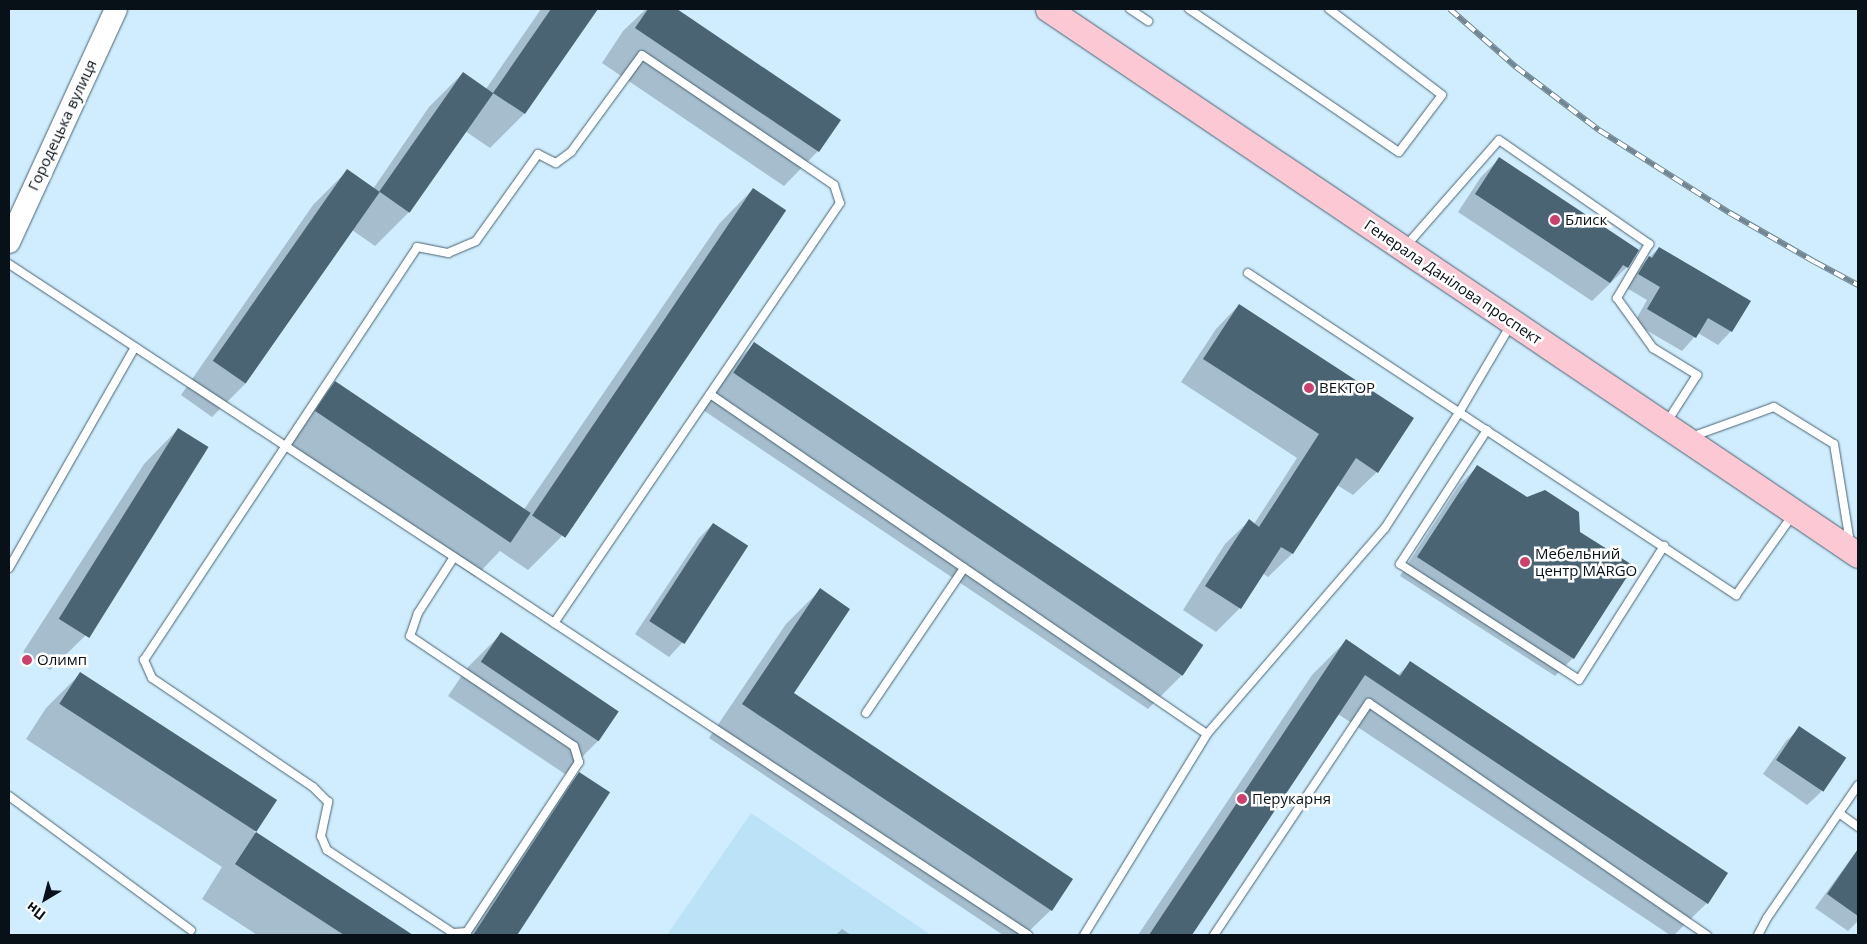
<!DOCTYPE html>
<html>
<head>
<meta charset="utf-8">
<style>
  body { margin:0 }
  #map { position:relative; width:1867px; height:944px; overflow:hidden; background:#cfedff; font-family:"Open Sans",sans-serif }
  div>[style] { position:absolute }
  .built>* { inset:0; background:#bce2f8 }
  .shadow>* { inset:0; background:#0003 }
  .building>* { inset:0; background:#4a6474; transform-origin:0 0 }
  .roads { filter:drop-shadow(0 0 1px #496372) drop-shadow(0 0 1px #496372) }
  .lane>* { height:8px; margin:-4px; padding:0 4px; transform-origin:4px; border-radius:4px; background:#fff }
  .secondary>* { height:22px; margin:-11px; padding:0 11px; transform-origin:11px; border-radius:11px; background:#fff }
  .primary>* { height:25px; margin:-12.5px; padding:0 12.5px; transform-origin:12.5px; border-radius:12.5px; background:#fbc8d3 }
  .rail>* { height:5.5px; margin-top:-2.75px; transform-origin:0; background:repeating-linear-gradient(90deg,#fff 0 11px,#718692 0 22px); box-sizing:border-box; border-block:1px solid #718692 }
  .dots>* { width:14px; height:14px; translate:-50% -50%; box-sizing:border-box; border:2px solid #fff; border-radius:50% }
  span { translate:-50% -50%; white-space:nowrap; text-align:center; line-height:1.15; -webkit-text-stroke:5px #fff; paint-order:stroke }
  .street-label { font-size:15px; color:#071117 }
  .poi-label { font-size:15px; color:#071117 }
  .left { translate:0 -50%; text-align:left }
  .frame { position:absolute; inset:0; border:10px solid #071117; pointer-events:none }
  .north { position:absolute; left:20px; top:874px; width:50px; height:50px; -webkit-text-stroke:4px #fff; paint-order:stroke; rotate:217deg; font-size:14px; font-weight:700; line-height:20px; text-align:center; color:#071117 }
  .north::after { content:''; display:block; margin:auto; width:18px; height:22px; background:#071117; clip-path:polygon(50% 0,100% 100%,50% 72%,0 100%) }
</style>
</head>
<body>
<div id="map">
  <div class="built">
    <div style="clip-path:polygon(751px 813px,931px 935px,667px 935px)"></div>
  </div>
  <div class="shadow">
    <div style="clip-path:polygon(541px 9px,596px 9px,524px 114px,490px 148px,465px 131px,409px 212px,375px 246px,352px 230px,246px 383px,212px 417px,181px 395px,313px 205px,347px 171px,373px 189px,429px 107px,463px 73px,486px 89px)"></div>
    <div style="clip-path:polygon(646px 9px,675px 9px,839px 120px,818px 151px,784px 186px,602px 63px,623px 31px)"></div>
    <div style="clip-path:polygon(1499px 159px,1627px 267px,1592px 301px,1458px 212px,1481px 177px)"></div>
    <div style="clip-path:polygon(753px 189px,562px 536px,528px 570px,500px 551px,475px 577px,282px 445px,301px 417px,335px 383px,523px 511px,719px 224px)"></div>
    <div style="clip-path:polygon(1659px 248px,1731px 331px,1718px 345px,1698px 333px,1682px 351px,1634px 323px,1647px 300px,1625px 287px,1635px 271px)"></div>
    <div style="clip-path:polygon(1239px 305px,1377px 472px,1353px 495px,1337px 485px,1292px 554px,1268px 577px,1262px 573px,1240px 608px,1216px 632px,1183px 610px,1225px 544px,1249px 521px,1254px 524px,1297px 458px,1181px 382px,1216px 329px)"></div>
    <div style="clip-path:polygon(754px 344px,1182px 675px,1148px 709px,700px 408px,720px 378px)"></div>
    <div style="clip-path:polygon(178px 429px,206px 447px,85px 636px,50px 670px,23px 652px,144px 464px)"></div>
    <div style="clip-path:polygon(1477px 467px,1579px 532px,1573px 658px,1555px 676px,1400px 576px,1459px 485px)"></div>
    <div style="clip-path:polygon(713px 524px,682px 643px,669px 657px,635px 634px,699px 538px)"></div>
    <div style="clip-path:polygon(820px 590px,793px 693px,1051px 910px,1025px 935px,1003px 935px,709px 738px,786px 624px)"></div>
    <div style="clip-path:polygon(501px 634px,599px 740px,565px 774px,448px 696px,467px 668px)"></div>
    <div style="clip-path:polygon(1346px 641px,1398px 675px,1410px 663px,1707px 903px,1674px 935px,1670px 935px,1338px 714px,1190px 935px,1138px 935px,1312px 675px)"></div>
    <div style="clip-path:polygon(81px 673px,275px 800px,254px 832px,410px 935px,257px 935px,202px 899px,222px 867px,26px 739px,46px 708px)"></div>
    <div style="clip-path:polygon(1800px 728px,1821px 792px,1807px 805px,1763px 774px,1786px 741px)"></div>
    <div style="clip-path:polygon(579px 774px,608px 793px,515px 935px,462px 935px,545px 808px)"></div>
    <div style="clip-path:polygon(1858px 849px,1858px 921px,1848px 931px,1815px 908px)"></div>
    <div style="clip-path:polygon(842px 929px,851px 935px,836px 935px)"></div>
  </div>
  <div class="building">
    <div style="clip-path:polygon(551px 9px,598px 9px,525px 114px,493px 93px)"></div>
    <div style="clip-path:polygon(648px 9px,677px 9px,841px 120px,819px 152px,635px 28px)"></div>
    <div style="left:463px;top:72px;width:37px;height:146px;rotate:35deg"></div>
    <div style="clip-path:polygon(1499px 157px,1639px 250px,1628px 268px,1623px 265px,1610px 283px,1475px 194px)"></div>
    <div style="left:347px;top:169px;width:40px;height:234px;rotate:35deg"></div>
    <div style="left:753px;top:188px;width:40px;height:395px;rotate:34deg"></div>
    <div style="clip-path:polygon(1659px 247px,1751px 301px,1732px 332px,1708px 318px,1696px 338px,1647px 309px,1660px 287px,1638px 274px,1649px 256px,1652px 258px)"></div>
    <div style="clip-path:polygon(1239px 304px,1414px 418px,1378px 473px,1356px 458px,1293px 554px,1281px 547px,1241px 609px,1205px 586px,1249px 519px,1259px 527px,1319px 434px,1203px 359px)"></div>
    <div style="left:754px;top:342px;width:542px;height:37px;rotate:34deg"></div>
    <div style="left:335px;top:381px;width:236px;height:36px;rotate:34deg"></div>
    <div style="left:178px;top:428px;width:36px;height:225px;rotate:32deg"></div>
    <div style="clip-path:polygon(1477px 465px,1527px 497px,1545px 490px,1579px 512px,1580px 532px,1634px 566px,1574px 659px,1417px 557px)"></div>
    <div style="left:713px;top:523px;width:42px;height:117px;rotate:33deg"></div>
    <div style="clip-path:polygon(820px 588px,850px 609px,794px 693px,1073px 879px,1052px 911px,742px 704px)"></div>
    <div style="left:501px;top:632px;width:142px;height:36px;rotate:34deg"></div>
    <div style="clip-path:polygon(1346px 639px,1400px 676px,1410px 661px,1728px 873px,1708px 904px,1365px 675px,1192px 935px,1149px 935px)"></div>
    <div style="left:80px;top:672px;width:235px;height:38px;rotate:33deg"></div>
    <div style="left:1799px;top:726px;width:57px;height:41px;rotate:34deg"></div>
    <div style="left:579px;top:772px;width:37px;height:194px;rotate:33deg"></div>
    <div style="clip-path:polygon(256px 832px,413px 935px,344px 935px,235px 864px)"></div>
    <div style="clip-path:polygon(1858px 849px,1858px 916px,1827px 894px)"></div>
  </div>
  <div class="roads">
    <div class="lane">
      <div style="left:1130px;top:9px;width:22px;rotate:34deg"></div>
      <div style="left:1189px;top:9px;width:254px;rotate:34.3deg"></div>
      <div style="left:1399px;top:152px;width:71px;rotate:-53deg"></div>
      <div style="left:1442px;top:95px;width:142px;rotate:-142.7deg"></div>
      <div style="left:1405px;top:247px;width:142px;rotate:-48.7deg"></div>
      <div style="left:1499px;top:140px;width:183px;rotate:34.7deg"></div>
      <div style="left:1649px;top:244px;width:63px;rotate:120.7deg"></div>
      <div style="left:1617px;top:298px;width:62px;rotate:54.2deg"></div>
      <div style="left:1653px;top:348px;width:52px;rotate:31.5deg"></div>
      <div style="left:1697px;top:375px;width:56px;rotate:122.6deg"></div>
      <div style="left:9px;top:264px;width:1220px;rotate:33.36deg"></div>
      <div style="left:1248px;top:273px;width:585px;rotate:33.42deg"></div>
      <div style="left:1736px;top:595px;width:97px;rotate:-54.7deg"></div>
      <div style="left:710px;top:394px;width:602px;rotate:34.38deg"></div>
      <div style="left:1487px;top:430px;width:160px;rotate:123deg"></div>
      <div style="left:1400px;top:564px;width:213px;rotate:32.9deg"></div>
      <div style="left:1579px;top:680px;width:159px;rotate:-57.6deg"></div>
      <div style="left:1691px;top:437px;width:88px;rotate:-19.9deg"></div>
      <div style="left:1774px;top:407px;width:70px;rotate:31.7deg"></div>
      <div style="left:1834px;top:444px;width:100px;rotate:80.8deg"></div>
      <div style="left:454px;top:557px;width:67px;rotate:122.7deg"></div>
      <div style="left:418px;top:613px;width:24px;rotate:109deg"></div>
      <div style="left:410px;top:636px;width:197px;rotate:33.9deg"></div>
      <div style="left:574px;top:746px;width:17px;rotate:73deg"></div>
      <div style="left:579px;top:762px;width:204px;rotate:123.4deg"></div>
      <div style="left:467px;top:932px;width:14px;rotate:176deg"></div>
      <div style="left:453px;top:933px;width:151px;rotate:-146.6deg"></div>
      <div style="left:327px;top:850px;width:15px;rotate:-113deg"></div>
      <div style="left:321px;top:836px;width:35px;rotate:-78deg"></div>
      <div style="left:328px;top:802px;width:21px;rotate:-135deg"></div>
      <div style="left:313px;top:787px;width:194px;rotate:-145.9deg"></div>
      <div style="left:152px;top:678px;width:20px;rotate:-114deg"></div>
      <div style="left:144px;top:660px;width:495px;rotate:-56.5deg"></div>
      <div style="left:417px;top:247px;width:32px;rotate:11deg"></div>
      <div style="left:448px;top:253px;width:30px;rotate:-23deg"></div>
      <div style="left:476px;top:241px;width:107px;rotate:-54.5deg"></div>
      <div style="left:538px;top:154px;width:20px;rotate:27deg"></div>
      <div style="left:556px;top:163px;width:19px;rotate:-36deg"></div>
      <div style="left:571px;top:152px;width:120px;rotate:-53.8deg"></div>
      <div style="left:642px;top:55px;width:232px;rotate:34.1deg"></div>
      <div style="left:834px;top:185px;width:19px;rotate:72deg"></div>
      <div style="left:840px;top:203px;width:508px;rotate:124.25deg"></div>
      <div style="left:9px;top:568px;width:254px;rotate:-60.3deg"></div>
      <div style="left:866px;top:713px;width:175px;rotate:-55.9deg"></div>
      <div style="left:9px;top:796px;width:226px;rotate:36.4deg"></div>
      <div style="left:1839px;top:813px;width:24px;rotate:36deg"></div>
      <div style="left:1084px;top:935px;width:236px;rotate:-58.5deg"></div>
      <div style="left:1207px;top:734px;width:272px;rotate:-49.2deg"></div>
      <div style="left:1385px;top:528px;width:139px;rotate:-57.3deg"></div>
      <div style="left:1460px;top:411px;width:99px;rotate:-59.5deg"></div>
      <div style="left:1214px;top:935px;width:279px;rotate:-56.3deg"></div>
      <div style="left:1369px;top:703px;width:410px;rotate:34.5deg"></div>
      <div style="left:1758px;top:935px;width:19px;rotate:-62deg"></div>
      <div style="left:1767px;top:918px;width:161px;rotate:-55.6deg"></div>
    </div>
    <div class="secondary">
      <div style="left:9px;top:242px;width:256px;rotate:-65.3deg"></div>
    </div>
    <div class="primary">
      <div style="left:1048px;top:9px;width:977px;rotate:33.98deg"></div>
    </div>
  </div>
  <div class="rail">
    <div style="left:1450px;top:9px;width:88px;rotate:41.3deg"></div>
    <div style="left:1516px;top:67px;width:104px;rotate:37.2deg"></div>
    <div style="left:1599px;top:130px;width:155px;rotate:32.4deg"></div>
    <div style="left:1730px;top:213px;width:98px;rotate:30deg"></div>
    <div style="left:1815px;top:262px;width:49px;rotate:28.1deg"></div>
  </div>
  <div class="dots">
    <div style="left:1555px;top:220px;background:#cd406d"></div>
    <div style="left:1309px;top:388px;background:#cd406d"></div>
    <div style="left:1525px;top:562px;background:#cd406d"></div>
    <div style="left:27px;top:660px;background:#cd406d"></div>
    <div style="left:1242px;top:799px;background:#cd406d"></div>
  </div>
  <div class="street-label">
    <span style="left:62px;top:125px;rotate:-65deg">Городецька вулиця</span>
    <span style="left:1453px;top:282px;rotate:34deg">Генерала Данілова проспект</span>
  </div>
  <div class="poi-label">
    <span class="left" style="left:1565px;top:220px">Блиск</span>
    <span class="left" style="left:1319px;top:388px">ВЕКТОР</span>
    <span class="left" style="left:1535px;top:562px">Мебельний<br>центр MARGO</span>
    <span class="left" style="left:37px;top:660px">Олимп</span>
    <span class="left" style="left:1252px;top:799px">Перукарня</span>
  </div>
  <div class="frame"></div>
  <div class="north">Пн</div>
</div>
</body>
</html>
